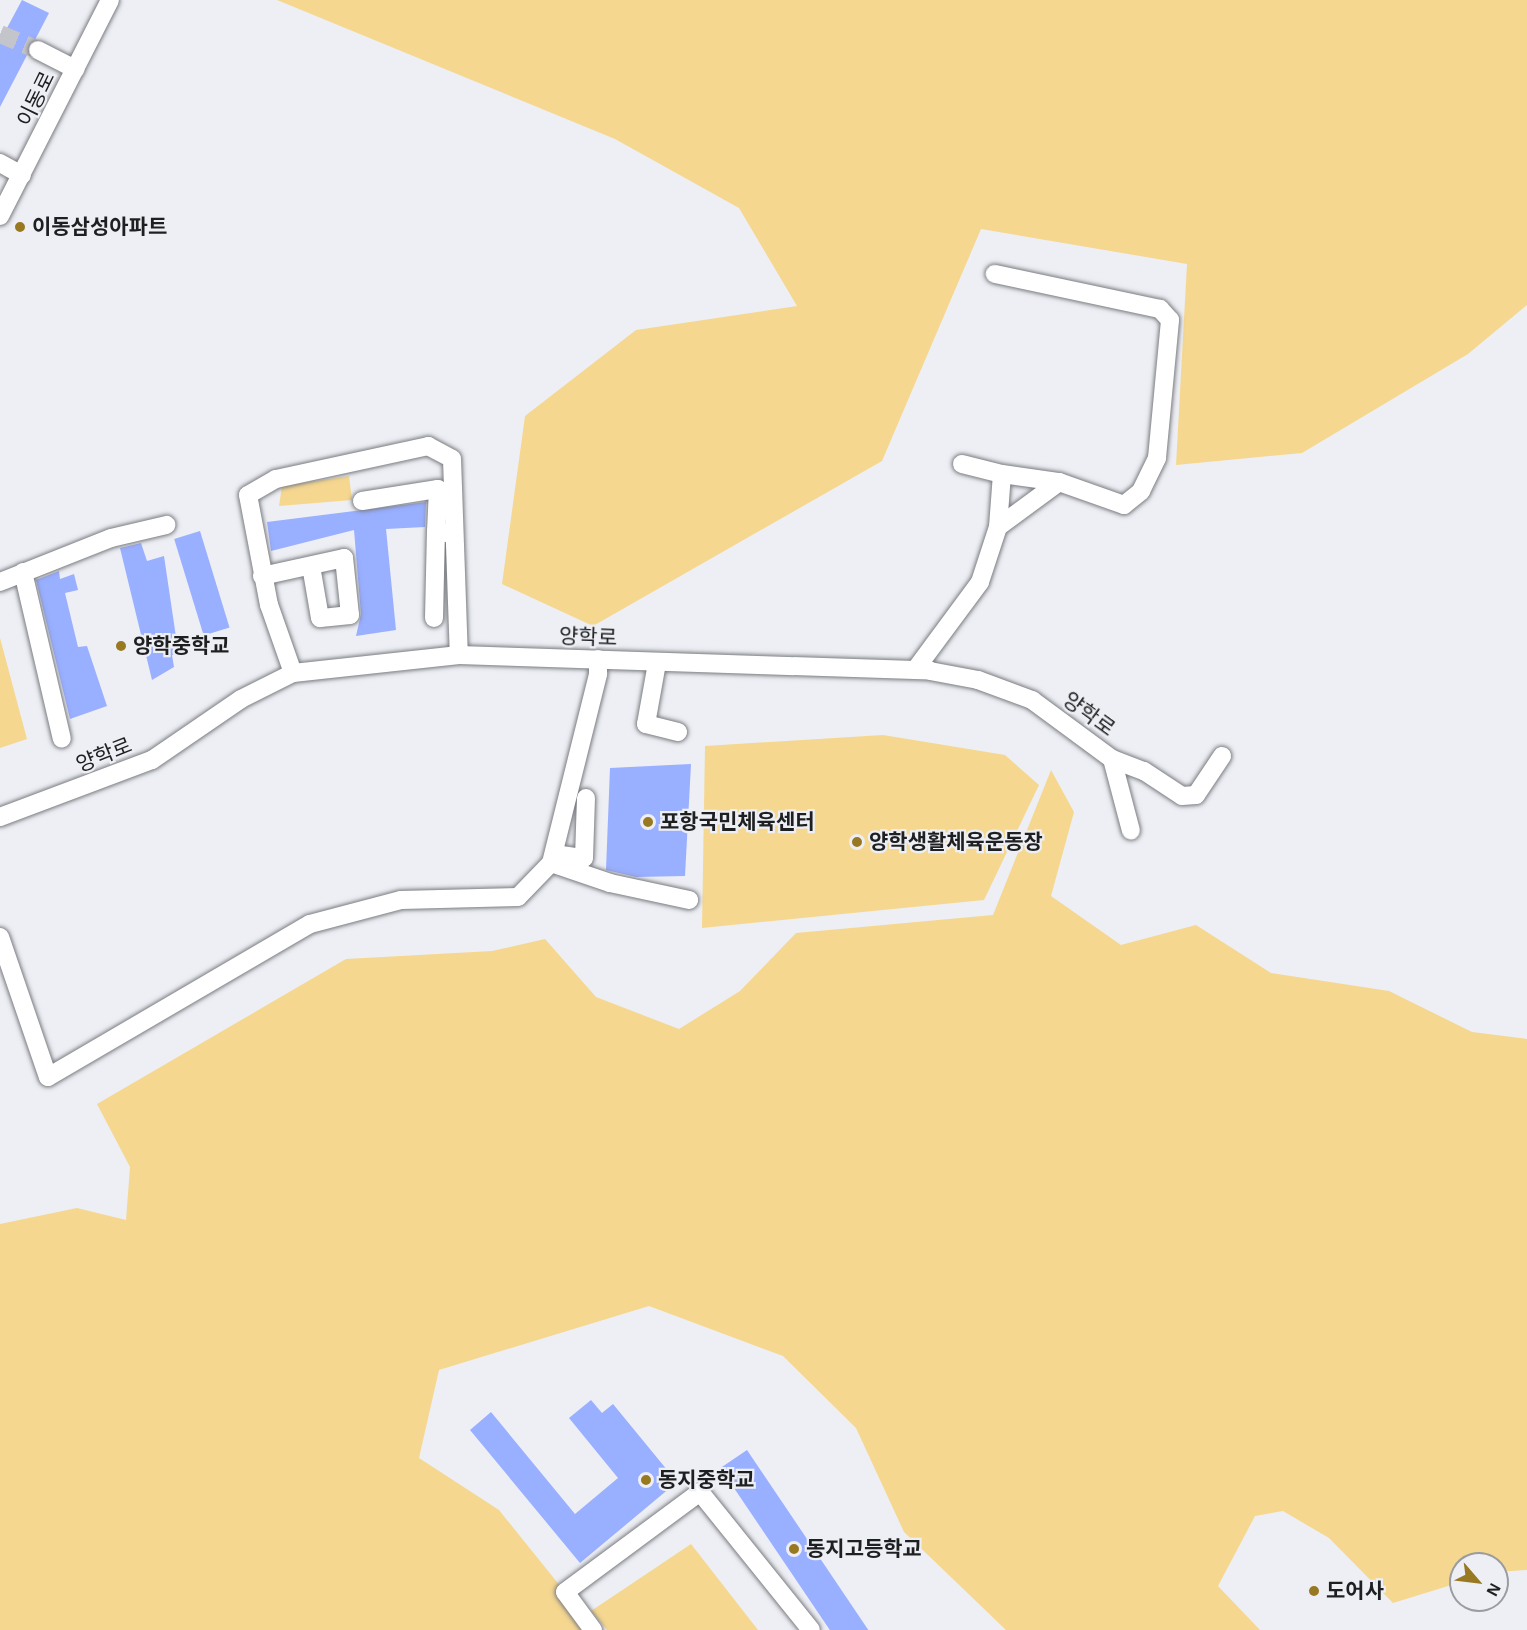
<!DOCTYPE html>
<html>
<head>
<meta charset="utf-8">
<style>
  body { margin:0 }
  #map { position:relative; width:1527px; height:1630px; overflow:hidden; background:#edeff4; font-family:Arial,"Noto Sans KR",sans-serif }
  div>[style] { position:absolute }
  .green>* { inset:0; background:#f5d790 }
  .building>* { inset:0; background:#99afff; transform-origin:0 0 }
  .minor-tunnel>* { height:18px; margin-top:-9px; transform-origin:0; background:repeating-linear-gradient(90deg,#c4c5ca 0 18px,transparent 0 27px) }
  .roads { filter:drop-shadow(0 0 2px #7a7c80) drop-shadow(0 0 2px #7a7c80) }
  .minor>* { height:18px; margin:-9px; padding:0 9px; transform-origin:9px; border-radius:9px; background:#fff }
  .dots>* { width:16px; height:16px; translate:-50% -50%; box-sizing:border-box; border:3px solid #edeff4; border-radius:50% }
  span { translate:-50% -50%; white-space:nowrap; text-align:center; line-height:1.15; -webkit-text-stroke:4.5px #edeff4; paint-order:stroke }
  .street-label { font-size:21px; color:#1e1f20 }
  .poi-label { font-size:21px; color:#1e1f20; font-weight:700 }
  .left { translate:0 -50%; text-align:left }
  .north { position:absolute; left:1449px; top:1552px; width:60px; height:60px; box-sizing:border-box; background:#edeff4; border:2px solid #9a9c9f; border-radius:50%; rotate:118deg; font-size:16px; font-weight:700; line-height:24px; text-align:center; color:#1e1f20 }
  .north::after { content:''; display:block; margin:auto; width:21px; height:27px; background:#987922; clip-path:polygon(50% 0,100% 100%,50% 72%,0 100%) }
</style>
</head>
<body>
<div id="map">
  <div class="green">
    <div style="clip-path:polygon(277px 0,1527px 0,1527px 305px,1468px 354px,1302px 453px,1176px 465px,1187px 264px,981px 229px,882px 461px,593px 626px,502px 584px,525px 416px,636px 330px,797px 306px,739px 208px,615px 139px)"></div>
    <div style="clip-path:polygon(349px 476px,352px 500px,279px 506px,282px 486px)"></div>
    <div style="clip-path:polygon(0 638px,27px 739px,0 748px)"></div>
    <div style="clip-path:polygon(883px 735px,1005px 755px,1039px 785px,984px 900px,702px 928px,705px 746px)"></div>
    <div style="clip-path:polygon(1051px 770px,1074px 812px,1051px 896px,1121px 945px,1196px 925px,1271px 973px,1389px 991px,1472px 1032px,1527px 1039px,1527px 1570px,1497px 1572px,1497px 1564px,1461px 1564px,1461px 1582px,1393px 1603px,1329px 1538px,1283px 1511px,1255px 1516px,1218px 1586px,1260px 1630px,1006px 1630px,904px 1532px,856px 1428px,783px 1356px,649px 1306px,439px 1370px,419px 1458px,499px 1510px,565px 1592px,585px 1630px,0 1630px,0 1224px,77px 1208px,126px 1220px,130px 1167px,97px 1104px,346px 959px,492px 951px,545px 939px,596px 997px,679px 1029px,740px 991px,796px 933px,993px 915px)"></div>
    <div style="clip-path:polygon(691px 1544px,758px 1630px,607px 1630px,591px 1611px)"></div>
  </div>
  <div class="building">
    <div style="clip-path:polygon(22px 0,49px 13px,0 107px,0 41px)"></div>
    <div style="clip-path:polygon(426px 502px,425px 527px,386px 529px,396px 630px,356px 636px,361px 614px,354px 530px,271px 551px,267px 522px)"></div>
    <div style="left:200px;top:531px;width:101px;height:27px;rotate:73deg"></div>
    <div style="clip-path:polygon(141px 543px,147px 561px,164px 556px,176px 637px,180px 637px,182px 651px,172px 655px,174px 667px,152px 680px,120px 548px)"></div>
    <div style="clip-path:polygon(59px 571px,60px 579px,74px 574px,78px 590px,65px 593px,78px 647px,87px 646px,107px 706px,70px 719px,36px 580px)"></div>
    <div style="clip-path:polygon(691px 764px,685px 876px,636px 877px,606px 870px,610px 768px)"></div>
    <div style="clip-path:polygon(591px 1400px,602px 1413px,613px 1404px,677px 1482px,580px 1563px,470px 1430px,491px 1412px,575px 1514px,618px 1478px,569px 1418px)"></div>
    <div style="left:747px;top:1450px;width:217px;height:32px;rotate:56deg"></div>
  </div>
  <div class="minor-tunnel">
    <div style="left:0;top:34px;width:41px;rotate:22.8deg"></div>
  </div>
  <div class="roads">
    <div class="minor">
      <div style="left:38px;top:50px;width:42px;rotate:27.2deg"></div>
      <div style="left:0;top:163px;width:25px;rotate:29deg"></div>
      <div style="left:0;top:216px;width:242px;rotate:-63deg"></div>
      <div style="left:962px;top:464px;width:41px;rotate:14deg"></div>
      <div style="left:362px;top:501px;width:77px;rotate:-9deg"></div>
      <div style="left:438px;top:489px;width:43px;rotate:92.7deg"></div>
      <div style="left:998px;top:527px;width:76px;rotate:-36.4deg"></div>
      <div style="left:23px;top:572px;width:171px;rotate:76.9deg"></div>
      <div style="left:262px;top:576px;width:84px;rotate:-12.4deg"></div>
      <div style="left:344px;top:558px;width:57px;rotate:84deg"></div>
      <div style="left:350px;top:615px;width:30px;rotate:174deg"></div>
      <div style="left:320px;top:618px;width:53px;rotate:-99.8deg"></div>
      <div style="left:0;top:582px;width:119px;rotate:-21.6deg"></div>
      <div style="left:111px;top:538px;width:57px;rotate:-13.3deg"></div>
      <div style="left:434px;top:618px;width:86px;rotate:-88.7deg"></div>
      <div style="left:436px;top:532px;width:11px;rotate:5deg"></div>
      <div style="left:657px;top:663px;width:62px;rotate:100.2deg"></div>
      <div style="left:646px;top:724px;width:33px;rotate:14deg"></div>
      <div style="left:915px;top:670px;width:109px;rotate:-53.5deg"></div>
      <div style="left:980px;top:582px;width:58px;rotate:-71.9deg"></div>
      <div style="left:998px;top:527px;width:53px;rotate:-85.7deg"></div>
      <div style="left:1002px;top:474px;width:58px;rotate:8deg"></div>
      <div style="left:1059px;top:482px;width:69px;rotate:19.5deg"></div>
      <div style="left:1124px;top:505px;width:22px;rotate:-39deg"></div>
      <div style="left:1141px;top:491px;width:37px;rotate:-64deg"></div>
      <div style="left:1157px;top:458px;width:139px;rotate:-84.6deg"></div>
      <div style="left:1170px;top:320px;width:15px;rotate:-132deg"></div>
      <div style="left:1160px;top:309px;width:169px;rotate:-168deg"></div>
      <div style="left:293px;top:673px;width:72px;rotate:-109.4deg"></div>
      <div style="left:269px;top:605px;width:112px;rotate:-100.8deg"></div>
      <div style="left:248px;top:495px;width:32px;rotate:-30deg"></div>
      <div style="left:276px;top:479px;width:156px;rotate:-12.2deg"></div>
      <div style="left:428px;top:446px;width:27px;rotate:28deg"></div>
      <div style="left:452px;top:459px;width:196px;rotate:88deg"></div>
      <div style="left:1112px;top:759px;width:34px;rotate:21deg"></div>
      <div style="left:1144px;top:771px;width:45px;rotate:33.3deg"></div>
      <div style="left:1182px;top:796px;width:14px;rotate:-4deg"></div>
      <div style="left:1196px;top:795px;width:47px;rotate:-56.3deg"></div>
      <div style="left:0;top:817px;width:162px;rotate:-20.6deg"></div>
      <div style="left:152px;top:760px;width:108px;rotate:-34.4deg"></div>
      <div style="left:241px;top:699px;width:58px;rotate:-26.6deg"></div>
      <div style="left:293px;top:673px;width:167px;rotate:-6.2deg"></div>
      <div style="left:459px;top:655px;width:471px;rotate:1.9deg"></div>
      <div style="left:930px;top:671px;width:49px;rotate:10.6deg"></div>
      <div style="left:978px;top:680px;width:58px;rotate:20.3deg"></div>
      <div style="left:1032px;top:700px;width:99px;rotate:36.4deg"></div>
      <div style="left:1112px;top:759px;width:74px;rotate:75.2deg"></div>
      <div style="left:554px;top:854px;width:30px;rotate:8deg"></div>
      <div style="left:584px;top:858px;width:60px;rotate:-88.1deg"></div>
      <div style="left:551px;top:863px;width:62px;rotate:18.7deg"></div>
      <div style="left:610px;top:883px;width:81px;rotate:12.1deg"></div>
      <div style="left:0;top:937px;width:148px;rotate:71.1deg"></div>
      <div style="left:48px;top:1077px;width:303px;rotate:-30.3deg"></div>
      <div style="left:310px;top:924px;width:94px;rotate:-14.8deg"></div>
      <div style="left:401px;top:900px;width:117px;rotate:-1.5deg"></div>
      <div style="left:518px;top:897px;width:47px;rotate:-45.9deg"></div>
      <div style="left:551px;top:863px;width:195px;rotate:-76deg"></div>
      <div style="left:598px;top:674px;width:15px;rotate:-90deg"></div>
      <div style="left:593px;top:1630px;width:47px;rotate:-126.4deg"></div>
      <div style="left:565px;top:1592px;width:168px;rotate:-36.5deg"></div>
      <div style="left:700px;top:1492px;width:177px;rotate:51.2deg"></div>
    </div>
  </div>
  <div class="dots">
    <div style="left:20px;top:227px;background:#987922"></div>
    <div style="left:121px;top:646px;background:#987922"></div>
    <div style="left:648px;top:822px;background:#987922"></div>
    <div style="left:857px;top:842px;background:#987922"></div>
    <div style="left:646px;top:1480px;background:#987922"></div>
    <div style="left:794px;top:1549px;background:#987922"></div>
    <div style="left:1314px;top:1591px;background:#987922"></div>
  </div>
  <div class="street-label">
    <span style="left:36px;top:99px;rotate:-64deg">이동로</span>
    <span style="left:588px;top:637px;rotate:2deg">양학로</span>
    <span style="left:1089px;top:714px;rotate:36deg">양학로</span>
    <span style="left:104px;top:755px;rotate:-22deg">양학로</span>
  </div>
  <div class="poi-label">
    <span class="left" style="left:32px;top:227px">이동삼성아파트</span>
    <span class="left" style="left:133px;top:646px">양학중학교</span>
    <span class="left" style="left:660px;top:822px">포항국민체육센터</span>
    <span class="left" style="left:869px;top:842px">양학생활체육운동장</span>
    <span class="left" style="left:658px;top:1480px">동지중학교</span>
    <span class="left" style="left:806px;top:1549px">동지고등학교</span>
    <span class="left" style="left:1326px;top:1591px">도어사</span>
  </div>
  <div class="north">N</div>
</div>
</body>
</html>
